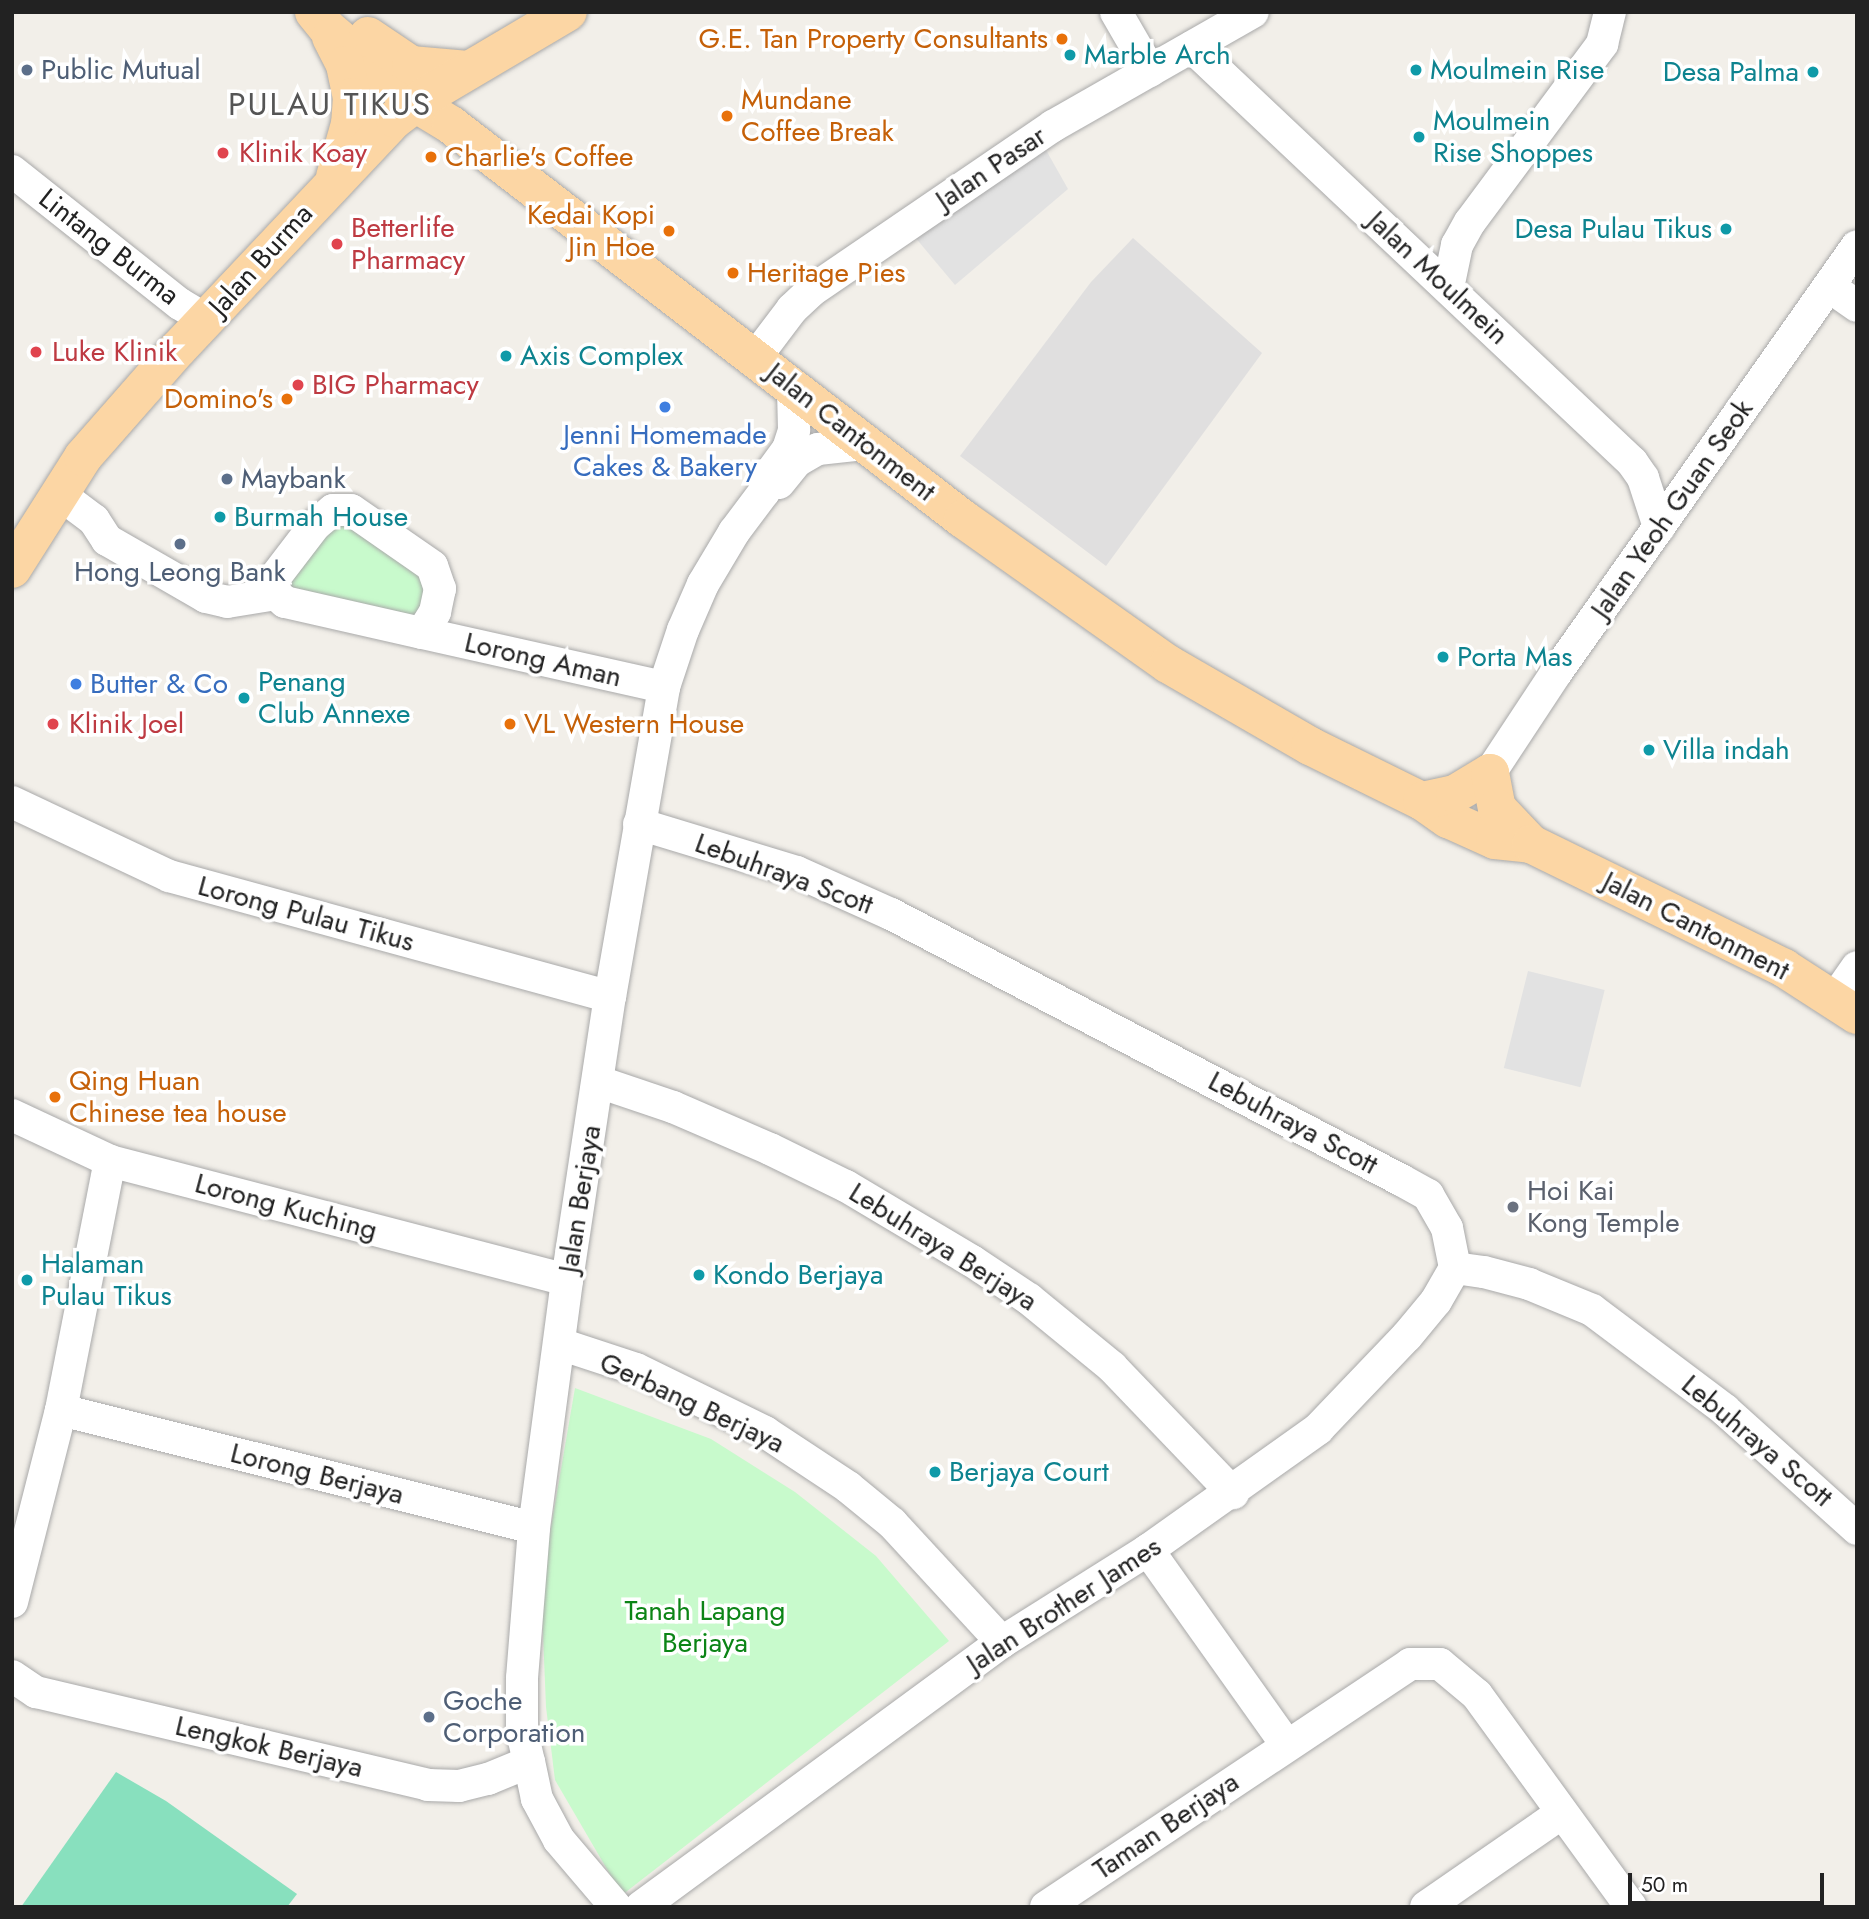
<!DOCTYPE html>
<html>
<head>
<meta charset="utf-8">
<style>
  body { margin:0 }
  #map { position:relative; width:1869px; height:1919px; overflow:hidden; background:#f2efe9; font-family:Jost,sans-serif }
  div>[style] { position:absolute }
  .residential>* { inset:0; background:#e0dfdf }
  .park>* { inset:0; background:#c8facc }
  .pitch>* { inset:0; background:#88e0be }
  .parking>* { inset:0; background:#e2e2e2; transform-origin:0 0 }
  .roads { filter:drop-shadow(0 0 2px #a9a9a9) drop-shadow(0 0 2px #a9a9a9) }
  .minor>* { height:32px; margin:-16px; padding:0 16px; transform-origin:16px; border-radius:16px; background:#fff }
  .major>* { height:38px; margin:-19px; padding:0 19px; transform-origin:19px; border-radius:19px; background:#fcd6a4 }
  .dots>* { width:19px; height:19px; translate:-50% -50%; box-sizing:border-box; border:4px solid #fff; border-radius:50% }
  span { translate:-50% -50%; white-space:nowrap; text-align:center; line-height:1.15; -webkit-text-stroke:7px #fff; paint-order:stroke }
  .food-label { font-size:28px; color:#c56008 }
  .right { translate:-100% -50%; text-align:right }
  .left { translate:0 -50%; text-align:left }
  .culture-label { font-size:28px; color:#0d838f }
  .service-label { font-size:28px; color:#4e5e75 }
  .health-label { font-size:28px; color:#be3a42 }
  .street-label { font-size:28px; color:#222 }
  .shop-label { font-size:28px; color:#366cbe }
  .worship-label { font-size:28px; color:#5b616d }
  .park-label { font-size:28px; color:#0c8416 }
  .quarter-label { font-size:32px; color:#555; letter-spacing:2px }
  .frame { position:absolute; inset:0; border:14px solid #222; pointer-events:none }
  .scale { position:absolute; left:1628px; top:1873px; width:196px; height:32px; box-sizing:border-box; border:4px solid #222; border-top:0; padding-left:9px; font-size:21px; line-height:24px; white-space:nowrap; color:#222; -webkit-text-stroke:5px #fff; paint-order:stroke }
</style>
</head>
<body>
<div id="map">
  <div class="residential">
    <div style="clip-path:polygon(1133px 238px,1262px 353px,1106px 566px,960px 456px,1091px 282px)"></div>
  </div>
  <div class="park">
    <div style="clip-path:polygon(342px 520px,420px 568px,429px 594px,413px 620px,292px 589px,289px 580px,291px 572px)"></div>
    <div style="clip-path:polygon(575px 1388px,711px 1439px,795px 1492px,876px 1556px,949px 1641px,622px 1895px,555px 1780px,546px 1707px,541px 1585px)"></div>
  </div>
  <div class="pitch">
    <div style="clip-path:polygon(116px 1772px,166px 1801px,297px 1894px,287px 1907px,21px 1907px)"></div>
  </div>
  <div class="parking">
    <div style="clip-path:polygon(1046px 150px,1068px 189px,955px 285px,914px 236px)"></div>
    <div style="left:1528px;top:971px;width:79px;height:100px;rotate:14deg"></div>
  </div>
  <div class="roads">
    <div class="minor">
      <div style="left:1116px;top:12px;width:68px;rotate:60deg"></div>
      <div style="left:1192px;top:47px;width:605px;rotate:43.33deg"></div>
      <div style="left:1632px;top:462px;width:19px;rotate:55deg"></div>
      <div style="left:1643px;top:478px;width:52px;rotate:71.9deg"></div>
      <div style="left:12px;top:171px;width:214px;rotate:38.4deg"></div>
      <div style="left:180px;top:304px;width:31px;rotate:31deg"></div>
      <div style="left:1830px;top:287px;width:33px;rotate:35deg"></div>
      <div style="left:1448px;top:288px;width:44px;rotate:-78.2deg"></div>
      <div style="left:1457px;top:245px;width:26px;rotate:-61deg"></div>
      <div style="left:1470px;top:222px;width:222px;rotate:-53.4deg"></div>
      <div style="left:1602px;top:44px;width:33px;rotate:-76deg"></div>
      <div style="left:755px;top:358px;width:61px;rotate:-52.9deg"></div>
      <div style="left:792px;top:309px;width:26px;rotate:-43deg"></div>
      <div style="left:811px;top:291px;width:293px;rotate:-34.3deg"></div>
      <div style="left:1053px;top:126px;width:230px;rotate:-29.7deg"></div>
      <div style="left:779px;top:483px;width:28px;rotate:-51deg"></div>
      <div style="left:797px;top:461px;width:24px;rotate:-30deg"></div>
      <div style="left:818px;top:449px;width:46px;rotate:-6.2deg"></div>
      <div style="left:58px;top:493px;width:45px;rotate:36.9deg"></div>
      <div style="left:94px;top:520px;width:24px;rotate:57deg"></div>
      <div style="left:107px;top:540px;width:114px;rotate:29.9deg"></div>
      <div style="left:206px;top:597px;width:22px;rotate:13deg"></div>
      <div style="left:227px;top:602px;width:50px;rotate:-9.3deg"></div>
      <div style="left:422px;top:633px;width:25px;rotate:-58deg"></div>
      <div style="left:435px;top:612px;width:24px;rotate:-78deg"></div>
      <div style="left:440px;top:589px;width:24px;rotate:-109deg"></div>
      <div style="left:432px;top:566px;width:98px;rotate:-145.3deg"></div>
      <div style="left:351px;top:510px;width:18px;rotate:180deg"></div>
      <div style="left:333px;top:510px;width:23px;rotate:140deg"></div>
      <div style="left:315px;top:525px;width:69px;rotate:127.4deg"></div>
      <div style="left:273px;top:580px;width:14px;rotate:78deg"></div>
      <div style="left:276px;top:594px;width:12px;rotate:42deg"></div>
      <div style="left:285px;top:602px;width:140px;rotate:12.8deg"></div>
      <div style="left:422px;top:633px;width:248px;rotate:12.6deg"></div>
      <div style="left:1490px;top:773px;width:120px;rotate:-56.6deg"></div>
      <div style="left:1556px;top:673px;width:522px;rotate:-54.82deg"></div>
      <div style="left:12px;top:802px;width:174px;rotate:25.2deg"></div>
      <div style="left:169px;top:876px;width:457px;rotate:15.3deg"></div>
      <div style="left:639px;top:824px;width:165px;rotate:16.9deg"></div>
      <div style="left:797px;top:872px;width:103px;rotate:24.1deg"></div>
      <div style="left:891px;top:914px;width:575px;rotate:27.55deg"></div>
      <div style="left:1401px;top:1180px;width:31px;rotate:29deg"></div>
      <div style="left:1428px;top:1195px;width:38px;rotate:60deg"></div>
      <div style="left:1447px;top:1228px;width:41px;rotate:78.7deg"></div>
      <div style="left:1834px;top:1000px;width:40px;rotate:-55.1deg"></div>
      <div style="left:599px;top:1082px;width:78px;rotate:18.7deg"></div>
      <div style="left:673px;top:1107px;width:106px;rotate:23.4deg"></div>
      <div style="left:770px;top:1149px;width:85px;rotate:26deg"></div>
      <div style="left:846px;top:1186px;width:147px;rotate:30.8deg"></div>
      <div style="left:972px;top:1261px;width:69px;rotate:33.7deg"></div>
      <div style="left:1029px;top:1299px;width:107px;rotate:39.3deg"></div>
      <div style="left:1112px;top:1367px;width:175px;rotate:46.2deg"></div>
      <div style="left:12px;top:1115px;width:108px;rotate:25.1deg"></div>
      <div style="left:110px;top:1161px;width:472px;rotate:14.6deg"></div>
      <div style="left:1455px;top:1268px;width:29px;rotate:8deg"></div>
      <div style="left:1484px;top:1272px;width:47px;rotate:14.9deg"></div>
      <div style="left:1529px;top:1284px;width:68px;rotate:22.4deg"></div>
      <div style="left:1592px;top:1310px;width:166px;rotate:36.9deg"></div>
      <div style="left:1725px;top:1410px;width:178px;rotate:42deg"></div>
      <div style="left:560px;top:1344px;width:80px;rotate:18.2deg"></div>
      <div style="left:636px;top:1369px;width:144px;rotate:26deg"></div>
      <div style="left:765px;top:1432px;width:100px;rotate:33.5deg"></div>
      <div style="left:848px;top:1487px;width:57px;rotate:39.3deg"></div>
      <div style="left:892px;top:1523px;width:162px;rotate:47.3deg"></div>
      <div style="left:61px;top:1410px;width:487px;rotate:14deg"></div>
      <div style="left:1148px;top:1550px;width:238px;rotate:54.6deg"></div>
      <div style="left:12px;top:1602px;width:198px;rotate:-75.7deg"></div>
      <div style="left:61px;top:1410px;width:254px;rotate:-78.9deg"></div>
      <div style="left:12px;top:1676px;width:29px;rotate:34deg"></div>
      <div style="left:36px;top:1692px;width:403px;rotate:13.3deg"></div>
      <div style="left:428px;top:1785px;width:31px;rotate:2deg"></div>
      <div style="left:459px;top:1786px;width:30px;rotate:-14deg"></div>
      <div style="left:488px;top:1779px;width:44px;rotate:-22.5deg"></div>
      <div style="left:616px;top:1907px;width:88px;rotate:-130.4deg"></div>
      <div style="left:559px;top:1840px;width:47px;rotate:-118.2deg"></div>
      <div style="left:537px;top:1799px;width:38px;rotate:-102deg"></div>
      <div style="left:529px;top:1762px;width:32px;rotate:-103deg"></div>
      <div style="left:522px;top:1731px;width:53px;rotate:-90deg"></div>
      <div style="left:522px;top:1678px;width:150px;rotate:-85.4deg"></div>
      <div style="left:534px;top:1528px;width:250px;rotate:-82.4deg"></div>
      <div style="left:567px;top:1280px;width:286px;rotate:-81.4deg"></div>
      <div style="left:610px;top:997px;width:315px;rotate:-80.1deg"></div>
      <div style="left:664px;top:687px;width:60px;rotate:-71.6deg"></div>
      <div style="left:683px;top:630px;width:50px;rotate:-66.5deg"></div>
      <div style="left:703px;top:584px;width:61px;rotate:-59.2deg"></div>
      <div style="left:734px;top:532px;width:50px;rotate:-53.1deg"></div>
      <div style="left:764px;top:492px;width:18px;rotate:-74deg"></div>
      <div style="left:769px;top:475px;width:32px;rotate:-54deg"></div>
      <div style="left:788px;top:449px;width:20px;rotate:-72deg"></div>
      <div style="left:794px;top:430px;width:42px;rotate:-91.4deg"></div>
      <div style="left:641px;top:1907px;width:448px;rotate:-36.3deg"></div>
      <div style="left:1002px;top:1642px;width:173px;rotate:-32.2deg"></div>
      <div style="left:1148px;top:1550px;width:209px;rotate:-35.4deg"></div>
      <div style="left:1318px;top:1429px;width:129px;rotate:-46.3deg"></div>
      <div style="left:1407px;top:1336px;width:45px;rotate:-50.4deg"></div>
      <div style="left:1436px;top:1301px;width:38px;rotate:-60deg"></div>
      <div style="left:1046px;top:1907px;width:438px;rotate:-33.7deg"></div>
      <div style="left:1410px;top:1664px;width:30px"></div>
      <div style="left:1440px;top:1664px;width:48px;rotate:40deg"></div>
      <div style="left:1477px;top:1695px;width:262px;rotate:54deg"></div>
      <div style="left:1426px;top:1907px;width:165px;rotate:-34.7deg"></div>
    </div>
    <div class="major">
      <div style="left:314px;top:12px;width:22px;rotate:51deg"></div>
      <div style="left:328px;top:29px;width:114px;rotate:40.4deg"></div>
      <div style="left:415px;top:103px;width:42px;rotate:31.4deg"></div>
      <div style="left:451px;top:125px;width:646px;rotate:37.58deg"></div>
      <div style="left:963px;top:519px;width:251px;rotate:35.3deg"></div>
      <div style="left:1168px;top:664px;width:164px;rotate:30deg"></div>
      <div style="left:1310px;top:746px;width:125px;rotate:26.2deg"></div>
      <div style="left:1422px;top:801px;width:32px;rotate:35deg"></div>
      <div style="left:1448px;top:819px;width:51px;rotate:24.1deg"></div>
      <div style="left:1495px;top:840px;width:36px;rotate:6deg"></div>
      <div style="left:368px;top:36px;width:52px;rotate:34deg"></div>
      <div style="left:411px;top:65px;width:57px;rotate:5deg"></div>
      <div style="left:331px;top:37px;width:31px;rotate:63deg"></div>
      <div style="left:345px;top:65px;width:33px;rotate:78deg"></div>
      <div style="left:352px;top:97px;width:27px;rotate:94deg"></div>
      <div style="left:350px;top:124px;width:55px;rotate:105.8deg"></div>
      <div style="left:12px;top:569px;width:133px;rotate:-57.6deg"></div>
      <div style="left:83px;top:457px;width:144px;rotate:-48.7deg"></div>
      <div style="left:178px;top:349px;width:316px;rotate:-46.7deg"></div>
      <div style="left:395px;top:119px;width:36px;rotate:-37deg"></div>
      <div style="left:424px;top:97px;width:167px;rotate:-30.6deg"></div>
      <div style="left:1422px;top:801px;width:34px;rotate:-12deg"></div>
      <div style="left:1455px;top:794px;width:41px;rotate:-31deg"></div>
      <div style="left:1490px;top:773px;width:36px;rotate:79deg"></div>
      <div style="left:1497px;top:808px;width:50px;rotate:46.6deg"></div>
      <div style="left:1531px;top:844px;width:282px;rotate:26.1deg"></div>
      <div style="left:1784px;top:968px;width:87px;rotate:32.8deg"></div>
    </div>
  </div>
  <div class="dots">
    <div style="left:1062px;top:39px;background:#e8710a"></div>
    <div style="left:1070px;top:55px;background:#0f9aa8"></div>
    <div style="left:27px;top:70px;background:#5c6f8a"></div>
    <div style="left:1416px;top:70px;background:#0f9aa8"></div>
    <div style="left:1813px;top:72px;background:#0f9aa8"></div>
    <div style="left:727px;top:116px;background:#e8710a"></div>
    <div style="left:1419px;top:137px;background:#0f9aa8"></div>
    <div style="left:223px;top:153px;background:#e0444e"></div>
    <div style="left:431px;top:157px;background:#e8710a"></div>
    <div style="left:1726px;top:229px;background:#0f9aa8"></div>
    <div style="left:669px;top:231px;background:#e8710a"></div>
    <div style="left:337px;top:244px;background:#e0444e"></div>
    <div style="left:733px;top:273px;background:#e8710a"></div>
    <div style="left:36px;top:352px;background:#e0444e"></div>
    <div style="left:506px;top:356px;background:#0f9aa8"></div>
    <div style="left:298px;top:385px;background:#e0444e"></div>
    <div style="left:287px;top:399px;background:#e8710a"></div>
    <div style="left:665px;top:407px;background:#3f7fe0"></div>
    <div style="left:227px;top:479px;background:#5c6f8a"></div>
    <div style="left:220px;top:517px;background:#0f9aa8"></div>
    <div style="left:180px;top:544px;background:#5c6f8a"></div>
    <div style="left:1443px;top:657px;background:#0f9aa8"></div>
    <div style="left:76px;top:684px;background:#3f7fe0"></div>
    <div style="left:244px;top:698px;background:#0f9aa8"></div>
    <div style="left:53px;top:724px;background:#e0444e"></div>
    <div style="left:510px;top:724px;background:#e8710a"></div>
    <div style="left:1649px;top:750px;background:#0f9aa8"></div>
    <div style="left:55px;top:1097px;background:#e8710a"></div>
    <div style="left:1513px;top:1207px;background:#6b7280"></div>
    <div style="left:699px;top:1275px;background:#0f9aa8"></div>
    <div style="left:27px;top:1280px;background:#0f9aa8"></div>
    <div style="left:935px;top:1472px;background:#0f9aa8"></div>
    <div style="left:429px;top:1717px;background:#5c6f8a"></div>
  </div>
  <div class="food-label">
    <span class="right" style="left:1048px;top:39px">G.E. Tan Property Consultants</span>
    <span class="left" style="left:741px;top:116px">Mundane<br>Coffee Break</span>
    <span class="left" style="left:445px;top:157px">Charlie's Coffee</span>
    <span class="right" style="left:655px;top:231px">Kedai Kopi<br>Jin Hoe</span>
    <span class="left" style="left:747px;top:273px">Heritage Pies</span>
    <span class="right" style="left:273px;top:399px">Domino's</span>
    <span class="left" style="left:524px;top:724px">VL Western House</span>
    <span class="left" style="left:69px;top:1097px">Qing Huan<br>Chinese tea house</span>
  </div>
  <div class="culture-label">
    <span class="left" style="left:1084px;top:55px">Marble Arch</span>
    <span class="left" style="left:1430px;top:70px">Moulmein Rise</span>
    <span class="right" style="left:1799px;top:72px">Desa Palma</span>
    <span class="left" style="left:1433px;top:137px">Moulmein<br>Rise Shoppes</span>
    <span class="right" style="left:1712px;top:229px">Desa Pulau Tikus</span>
    <span class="left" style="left:520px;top:356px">Axis Complex</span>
    <span class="left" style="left:234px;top:517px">Burmah House</span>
    <span class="left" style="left:1457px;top:657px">Porta Mas</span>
    <span class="left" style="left:258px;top:698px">Penang<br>Club Annexe</span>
    <span class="left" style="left:1663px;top:750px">Villa indah</span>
    <span class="left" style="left:41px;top:1280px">Halaman<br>Pulau Tikus</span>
    <span class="left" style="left:713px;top:1275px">Kondo Berjaya</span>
    <span class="left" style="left:949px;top:1472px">Berjaya Court</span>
  </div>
  <div class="service-label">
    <span class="left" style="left:41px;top:70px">Public Mutual</span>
    <span class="left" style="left:241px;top:479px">Maybank</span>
    <span style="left:180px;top:572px">Hong Leong Bank</span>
    <span class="left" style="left:443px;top:1717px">Goche<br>Corporation</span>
  </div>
  <div class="health-label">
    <span class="left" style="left:239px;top:153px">Klinik Koay</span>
    <span class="left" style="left:351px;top:244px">Betterlife<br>Pharmacy</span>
    <span class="left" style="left:52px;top:352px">Luke Klinik</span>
    <span class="left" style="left:312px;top:385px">BIG Pharmacy</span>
    <span class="left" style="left:69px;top:724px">Klinik Joel</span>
  </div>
  <div class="street-label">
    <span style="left:991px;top:168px;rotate:-34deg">Jalan Pasar</span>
    <span style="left:109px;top:247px;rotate:38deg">Lintang Burma</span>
    <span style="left:261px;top:260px;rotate:-48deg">Jalan Burma</span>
    <span style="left:1438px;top:278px;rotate:43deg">Jalan Moulmein</span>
    <span style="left:851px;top:432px;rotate:38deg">Jalan Cantonment</span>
    <span style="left:1672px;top:509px;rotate:-55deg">Jalan Yeoh Guan Seok</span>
    <span style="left:543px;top:660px;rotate:13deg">Lorong Aman</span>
    <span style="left:784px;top:874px;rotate:20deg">Lebuhraya Scott</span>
    <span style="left:306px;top:914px;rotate:15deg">Lorong Pulau Tikus</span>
    <span style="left:1696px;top:926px;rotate:27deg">Jalan Cantonment</span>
    <span style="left:1293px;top:1123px;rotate:28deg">Lebuhraya Scott</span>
    <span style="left:580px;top:1199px;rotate:-81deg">Jalan Berjaya</span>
    <span style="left:286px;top:1207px;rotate:15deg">Lorong Kuching</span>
    <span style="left:943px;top:1247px;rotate:32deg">Lebuhraya Berjaya</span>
    <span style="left:692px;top:1403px;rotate:25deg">Gerbang Berjaya</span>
    <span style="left:1757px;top:1441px;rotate:40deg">Lebuhraya Scott</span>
    <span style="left:317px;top:1474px;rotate:14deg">Lorong Berjaya</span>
    <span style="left:1064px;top:1605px;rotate:-33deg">Jalan Brother James</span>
    <span style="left:269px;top:1747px;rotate:13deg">Lengkok Berjaya</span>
    <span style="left:1166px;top:1826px;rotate:-34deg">Taman Berjaya</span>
  </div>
  <div class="shop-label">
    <span style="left:665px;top:451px">Jenni Homemade<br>Cakes &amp; Bakery</span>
    <span class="left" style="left:90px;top:684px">Butter &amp; Co</span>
  </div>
  <div class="worship-label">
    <span class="left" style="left:1527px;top:1207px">Hoi Kai<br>Kong Temple</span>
  </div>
  <div class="park-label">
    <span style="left:705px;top:1627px">Tanah Lapang<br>Berjaya</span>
  </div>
  <div class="quarter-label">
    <span style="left:330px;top:104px">PULAU TIKUS</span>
  </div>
  <div class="frame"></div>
  <div class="scale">50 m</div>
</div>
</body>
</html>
